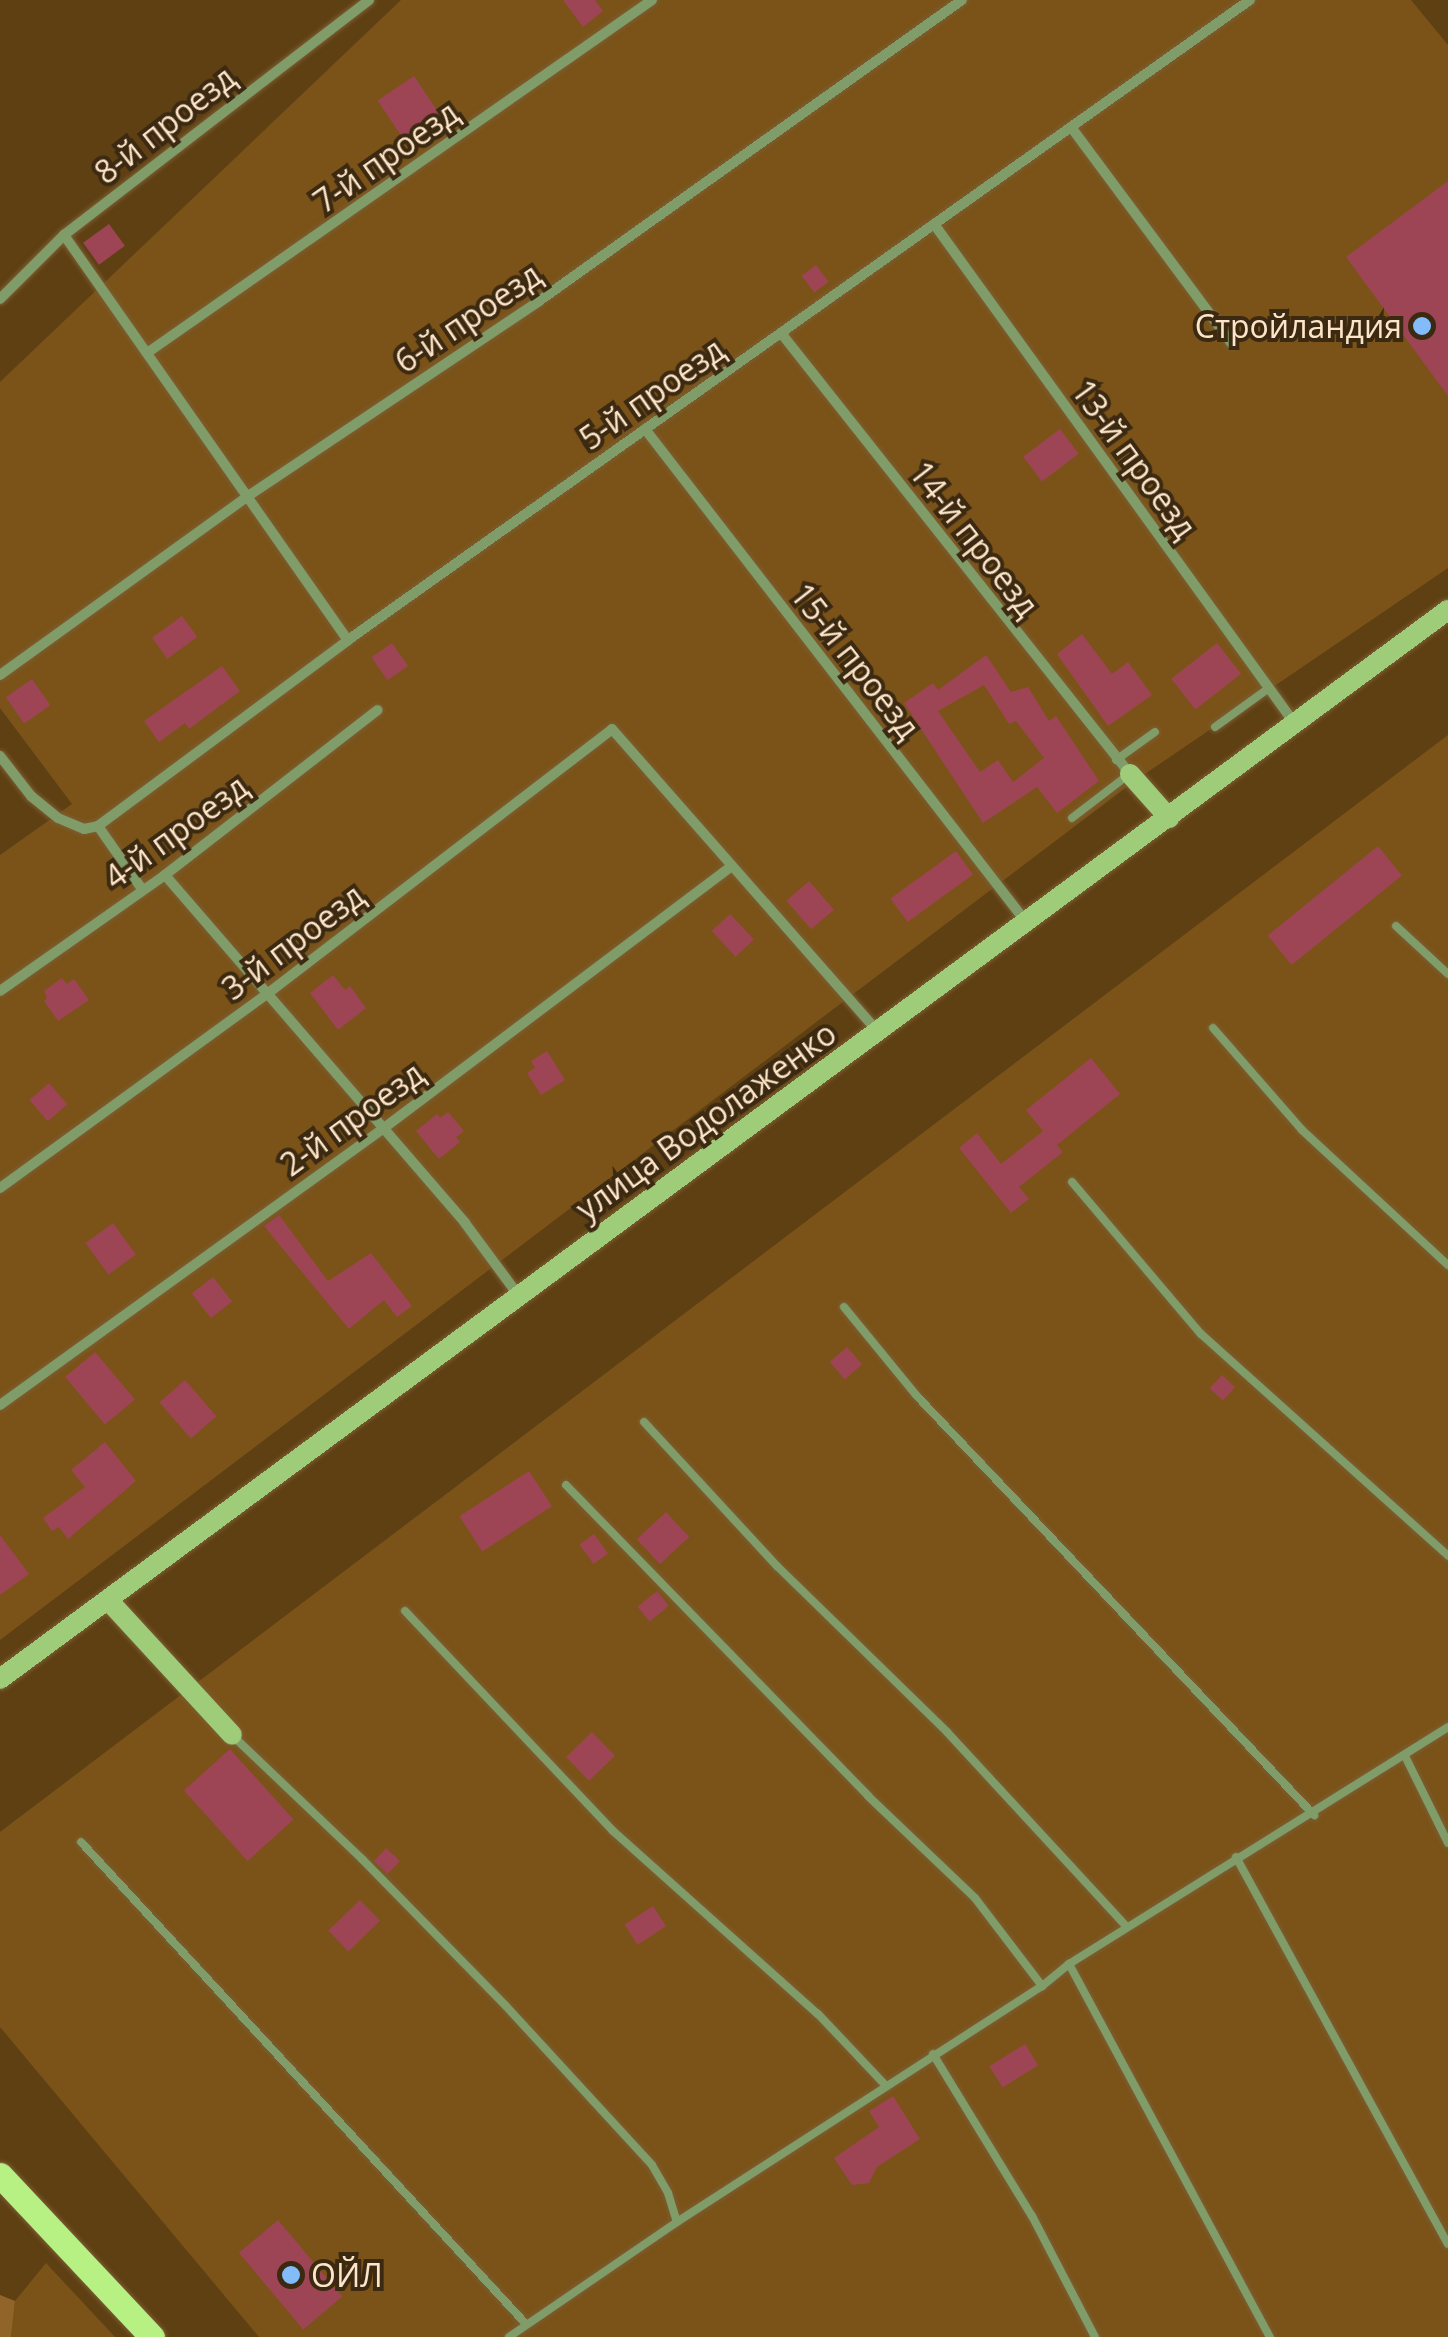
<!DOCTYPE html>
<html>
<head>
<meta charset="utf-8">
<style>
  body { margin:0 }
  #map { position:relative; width:1448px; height:2337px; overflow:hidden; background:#5f4013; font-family:"Open Sans",sans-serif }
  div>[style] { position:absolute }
  .green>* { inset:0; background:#7b5318 }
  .forest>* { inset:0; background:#916529 }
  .building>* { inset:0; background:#9d4554; transform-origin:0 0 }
  .roads { filter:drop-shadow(0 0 2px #7b5e34) drop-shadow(0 0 2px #7b5e34) }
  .lane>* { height:8px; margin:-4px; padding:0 4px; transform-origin:4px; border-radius:4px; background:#809d69 }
  .street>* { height:10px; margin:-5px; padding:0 5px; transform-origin:5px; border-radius:5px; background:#809d69 }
  .secondary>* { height:20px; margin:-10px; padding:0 10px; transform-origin:10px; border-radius:10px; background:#9fcc79 }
  .primary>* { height:25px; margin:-12.5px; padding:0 12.5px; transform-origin:12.5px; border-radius:12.5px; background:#b7f083 }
  .dots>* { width:28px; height:28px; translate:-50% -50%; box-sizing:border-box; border:5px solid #3b2911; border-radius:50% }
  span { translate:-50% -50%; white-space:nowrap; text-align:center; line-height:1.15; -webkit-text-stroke:8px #3b2911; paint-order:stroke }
  .street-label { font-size:32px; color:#fde5c9 }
  .poi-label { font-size:32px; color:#fde5c9 }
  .right { translate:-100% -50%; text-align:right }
  .left { translate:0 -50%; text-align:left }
</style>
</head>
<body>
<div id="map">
  <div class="green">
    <div style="clip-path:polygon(401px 0,1411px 0,1448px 45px,1448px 568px,1136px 780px,0 1640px,0 855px,72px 804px,0 708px,0 382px)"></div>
    <div style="clip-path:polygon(1448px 735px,1448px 2337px,259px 2337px,0 2027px,0 1832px)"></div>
    <div style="clip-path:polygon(46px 2263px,115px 2337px,11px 2337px,15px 2301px)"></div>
  </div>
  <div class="forest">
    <div style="clip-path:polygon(0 2295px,15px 2301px,11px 2337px,0 2337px)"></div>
  </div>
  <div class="building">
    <div style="clip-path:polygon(563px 0,595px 0,603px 11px,583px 27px)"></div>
    <div style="left:414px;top:76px;width:45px;height:44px;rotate:56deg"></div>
    <div style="clip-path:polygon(1448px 181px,1448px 396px,1346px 257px)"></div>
    <div style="left:109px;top:224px;width:27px;height:32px;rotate:54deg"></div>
    <div style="left:816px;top:265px;width:21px;height:18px;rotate:53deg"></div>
    <div style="left:1060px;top:429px;width:31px;height:46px;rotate:53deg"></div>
    <div style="left:182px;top:616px;width:26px;height:37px;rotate:54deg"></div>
    <div style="clip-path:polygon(1082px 634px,1112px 674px,1128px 662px,1152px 695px,1108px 726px,1057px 654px)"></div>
    <div style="left:392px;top:643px;width:28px;height:25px;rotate:55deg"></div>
    <div style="left:1217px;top:643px;width:39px;height:58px;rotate:52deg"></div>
    <div style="clip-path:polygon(evenodd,986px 655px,1011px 692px,1028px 687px,1049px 721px,1056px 716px,1099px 781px,1057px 813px,1037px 787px,983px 823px,904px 703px,933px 683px,938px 690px,986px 655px,984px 685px,1009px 724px,1016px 721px,1044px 758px,1013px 782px,998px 760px,980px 772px,938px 711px,984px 685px)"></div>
    <div style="clip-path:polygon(222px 666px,240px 691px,189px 729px,185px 723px,159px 742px,144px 721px)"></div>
    <div style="left:32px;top:679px;width:32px;height:32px;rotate:55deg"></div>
    <div style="left:1378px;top:846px;width:38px;height:142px;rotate:51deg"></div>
    <div style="left:956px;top:851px;width:29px;height:81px;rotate:54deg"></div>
    <div style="left:809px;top:881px;width:38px;height:30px;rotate:49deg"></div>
    <div style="left:730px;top:914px;width:35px;height:25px;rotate:47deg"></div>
    <div style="clip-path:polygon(333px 975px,345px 990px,350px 986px,366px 1008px,338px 1030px,310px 993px)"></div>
    <div style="clip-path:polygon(62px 978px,67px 984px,74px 979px,89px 1000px,58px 1021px,44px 1001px,47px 998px,44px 991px)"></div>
    <div style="clip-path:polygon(547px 1051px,565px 1080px,541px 1095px,527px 1073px,535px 1068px,531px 1061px)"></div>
    <div style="clip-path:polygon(1091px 1058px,1120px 1094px,1057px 1145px,1063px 1152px,1019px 1187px,1029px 1199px,1011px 1213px,959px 1148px,977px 1133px,1001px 1164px,1043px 1131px,1026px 1110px)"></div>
    <div style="left:49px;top:1083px;width:28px;height:26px;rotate:49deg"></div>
    <div style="clip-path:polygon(448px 1112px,464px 1131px,456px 1137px,460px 1142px,439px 1159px,416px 1131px,437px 1114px,440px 1118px)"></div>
    <div style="clip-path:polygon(279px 1215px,328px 1281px,371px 1253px,412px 1306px,397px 1317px,384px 1300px,349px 1329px,264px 1226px)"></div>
    <div style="left:113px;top:1223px;width:39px;height:34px;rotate:54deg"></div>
    <div style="left:213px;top:1277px;width:31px;height:27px;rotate:52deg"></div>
    <div style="left:847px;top:1347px;width:23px;height:23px;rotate:49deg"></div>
    <div style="left:95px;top:1352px;width:62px;height:39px;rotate:50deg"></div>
    <div style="left:1222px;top:1375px;width:18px;height:18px;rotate:43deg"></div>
    <div style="left:185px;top:1380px;width:48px;height:34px;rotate:49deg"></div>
    <div style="clip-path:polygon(105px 1442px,136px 1481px,68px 1539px,59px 1527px,52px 1531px,43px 1518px,85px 1487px,71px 1470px)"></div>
    <div style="left:529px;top:1471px;width:42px;height:83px;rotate:57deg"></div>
    <div style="left:666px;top:1512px;width:34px;height:40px;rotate:47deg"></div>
    <div style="left:594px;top:1534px;width:24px;height:18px;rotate:54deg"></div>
    <div style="clip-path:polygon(0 1535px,29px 1574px,0 1595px)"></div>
    <div style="left:657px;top:1591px;width:19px;height:25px;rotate:51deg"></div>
    <div style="left:592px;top:1732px;width:33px;height:36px;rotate:46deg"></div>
    <div style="left:230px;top:1749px;width:95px;height:62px;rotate:48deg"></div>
    <div style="left:386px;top:1848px;width:19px;height:18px;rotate:43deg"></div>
    <div style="left:360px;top:1900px;width:29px;height:44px;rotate:46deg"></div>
    <div style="left:653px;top:1906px;width:24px;height:34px;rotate:57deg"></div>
    <div style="left:1025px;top:2044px;width:25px;height:42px;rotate:58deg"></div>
    <div style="clip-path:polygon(893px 2096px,920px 2139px,877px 2167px,869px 2183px,852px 2185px,834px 2158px,879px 2127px,869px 2111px)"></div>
    <div style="left:278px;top:2220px;width:100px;height:51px;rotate:50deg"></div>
  </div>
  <div class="roads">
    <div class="lane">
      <div style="left:1215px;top:727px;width:67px;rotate:-35.8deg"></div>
      <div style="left:1116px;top:760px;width:48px;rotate:-35.7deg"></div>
      <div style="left:1072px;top:818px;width:71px;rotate:-37.5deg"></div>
      <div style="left:1396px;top:926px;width:71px;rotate:42.7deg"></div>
      <div style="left:1213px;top:1028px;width:135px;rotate:48.9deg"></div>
      <div style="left:1302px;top:1130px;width:199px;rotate:42.8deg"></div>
      <div style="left:1072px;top:1182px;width:199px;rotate:49.7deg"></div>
      <div style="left:1201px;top:1334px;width:332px;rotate:41.9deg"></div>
      <div style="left:844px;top:1307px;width:114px;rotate:50.7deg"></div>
      <div style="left:916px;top:1395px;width:579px;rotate:46.54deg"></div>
      <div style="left:644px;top:1422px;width:196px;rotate:47.3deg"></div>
      <div style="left:777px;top:1566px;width:238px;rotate:44.3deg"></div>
      <div style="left:947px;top:1732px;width:265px;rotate:47.3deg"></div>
      <div style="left:566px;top:1485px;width:434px;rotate:45.8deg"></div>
      <div style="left:868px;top:1796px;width:148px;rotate:43.6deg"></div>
      <div style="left:975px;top:1898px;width:111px;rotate:52.7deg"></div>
      <div style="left:405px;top:1611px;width:303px;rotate:46.6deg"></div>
      <div style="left:613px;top:1831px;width:275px;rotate:41.8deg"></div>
      <div style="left:818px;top:2014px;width:99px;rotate:46.6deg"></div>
      <div style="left:234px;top:1737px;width:177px;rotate:43.6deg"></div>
      <div style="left:362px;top:1859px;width:204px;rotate:45.6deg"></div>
      <div style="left:505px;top:2005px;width:217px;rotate:47.4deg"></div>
      <div style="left:652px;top:2165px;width:32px;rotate:60deg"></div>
      <div style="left:668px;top:2193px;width:30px;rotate:73deg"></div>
      <div style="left:1405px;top:1756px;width:97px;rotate:63.7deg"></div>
      <div style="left:81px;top:1842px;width:656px;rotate:47.29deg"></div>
      <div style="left:1236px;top:1857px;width:441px;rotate:61.3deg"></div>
      <div style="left:1069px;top:1964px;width:424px;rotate:61.7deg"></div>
      <div style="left:933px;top:2054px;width:190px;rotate:58.6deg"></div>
      <div style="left:1032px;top:2216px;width:136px;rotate:62.5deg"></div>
      <div style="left:509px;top:2337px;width:204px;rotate:-34.4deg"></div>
      <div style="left:677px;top:2222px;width:435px;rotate:-32.9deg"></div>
      <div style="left:1042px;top:1986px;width:35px;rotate:-39deg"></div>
      <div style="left:1069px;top:1964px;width:447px;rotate:-32deg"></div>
    </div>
    <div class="street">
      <div style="left:1071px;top:127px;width:270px;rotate:53.4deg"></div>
      <div style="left:934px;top:224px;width:617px;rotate:54.17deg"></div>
      <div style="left:64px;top:235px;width:495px;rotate:55deg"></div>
      <div style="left:0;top:299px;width:91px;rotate:-45deg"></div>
      <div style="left:64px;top:235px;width:385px;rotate:-37.6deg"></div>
      <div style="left:781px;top:333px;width:562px;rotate:51.64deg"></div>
      <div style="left:147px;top:353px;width:616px;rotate:-34.95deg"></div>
      <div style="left:645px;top:429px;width:623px;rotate:52.3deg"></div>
      <div style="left:0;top:675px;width:306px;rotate:-35.8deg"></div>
      <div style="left:248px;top:496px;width:350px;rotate:-33.8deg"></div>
      <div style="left:539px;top:301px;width:519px;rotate:-35.44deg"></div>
      <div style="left:0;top:756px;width:51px;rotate:52.2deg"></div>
      <div style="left:31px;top:796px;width:35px;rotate:39deg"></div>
      <div style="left:58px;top:818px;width:28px;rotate:23deg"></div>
      <div style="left:84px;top:829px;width:14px;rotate:-12deg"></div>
      <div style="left:98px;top:826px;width:312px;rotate:-36.6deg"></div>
      <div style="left:348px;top:640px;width:1106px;rotate:-35.36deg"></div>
      <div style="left:98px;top:826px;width:77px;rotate:55.1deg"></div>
      <div style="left:165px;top:875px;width:459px;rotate:49.2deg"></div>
      <div style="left:465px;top:1223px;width:91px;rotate:53.5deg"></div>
      <div style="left:0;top:991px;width:202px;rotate:-35.1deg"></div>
      <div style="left:165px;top:875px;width:269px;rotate:-37.8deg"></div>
      <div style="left:0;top:1188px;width:330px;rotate:-36deg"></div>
      <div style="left:267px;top:994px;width:435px;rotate:-37.5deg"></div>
      <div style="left:612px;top:729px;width:403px;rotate:48.7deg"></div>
      <div style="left:0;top:1405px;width:473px;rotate:-35.8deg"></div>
      <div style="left:384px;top:1128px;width:433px;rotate:-37deg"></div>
    </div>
    <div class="secondary">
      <div style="left:1130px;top:774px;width:59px;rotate:48.4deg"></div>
      <div style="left:108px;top:1600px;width:183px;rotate:47.4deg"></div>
      <div style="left:0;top:1679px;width:1800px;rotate:-36.44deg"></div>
    </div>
    <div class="primary">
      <div style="left:0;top:2175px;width:222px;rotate:46.8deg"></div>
    </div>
  </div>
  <div class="dots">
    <div style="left:1422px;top:326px;background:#83bcfb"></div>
    <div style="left:291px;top:2275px;background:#83bcfb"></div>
  </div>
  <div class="street-label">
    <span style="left:165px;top:125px;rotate:-38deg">8-й проезд</span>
    <span style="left:386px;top:157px;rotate:-35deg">7-й проезд</span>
    <span style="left:468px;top:318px;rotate:-34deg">6-й проезд</span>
    <span style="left:652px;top:394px;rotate:-35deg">5-й проезд</span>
    <span style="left:1134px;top:459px;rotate:54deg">13-й проезд</span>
    <span style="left:974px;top:539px;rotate:52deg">14-й проезд</span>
    <span style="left:855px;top:661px;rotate:52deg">15-й проезд</span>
    <span style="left:176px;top:832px;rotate:-36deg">4-й проезд</span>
    <span style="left:293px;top:942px;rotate:-37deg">3-й проезд</span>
    <span style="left:352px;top:1119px;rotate:-36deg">2-й проезд</span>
    <span style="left:706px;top:1121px;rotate:-36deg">улица Водолаженко</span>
  </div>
  <div class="poi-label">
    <span class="right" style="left:1402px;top:326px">Стройландия</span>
    <span class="left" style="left:311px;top:2275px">ОЙЛ</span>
  </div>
</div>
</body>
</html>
